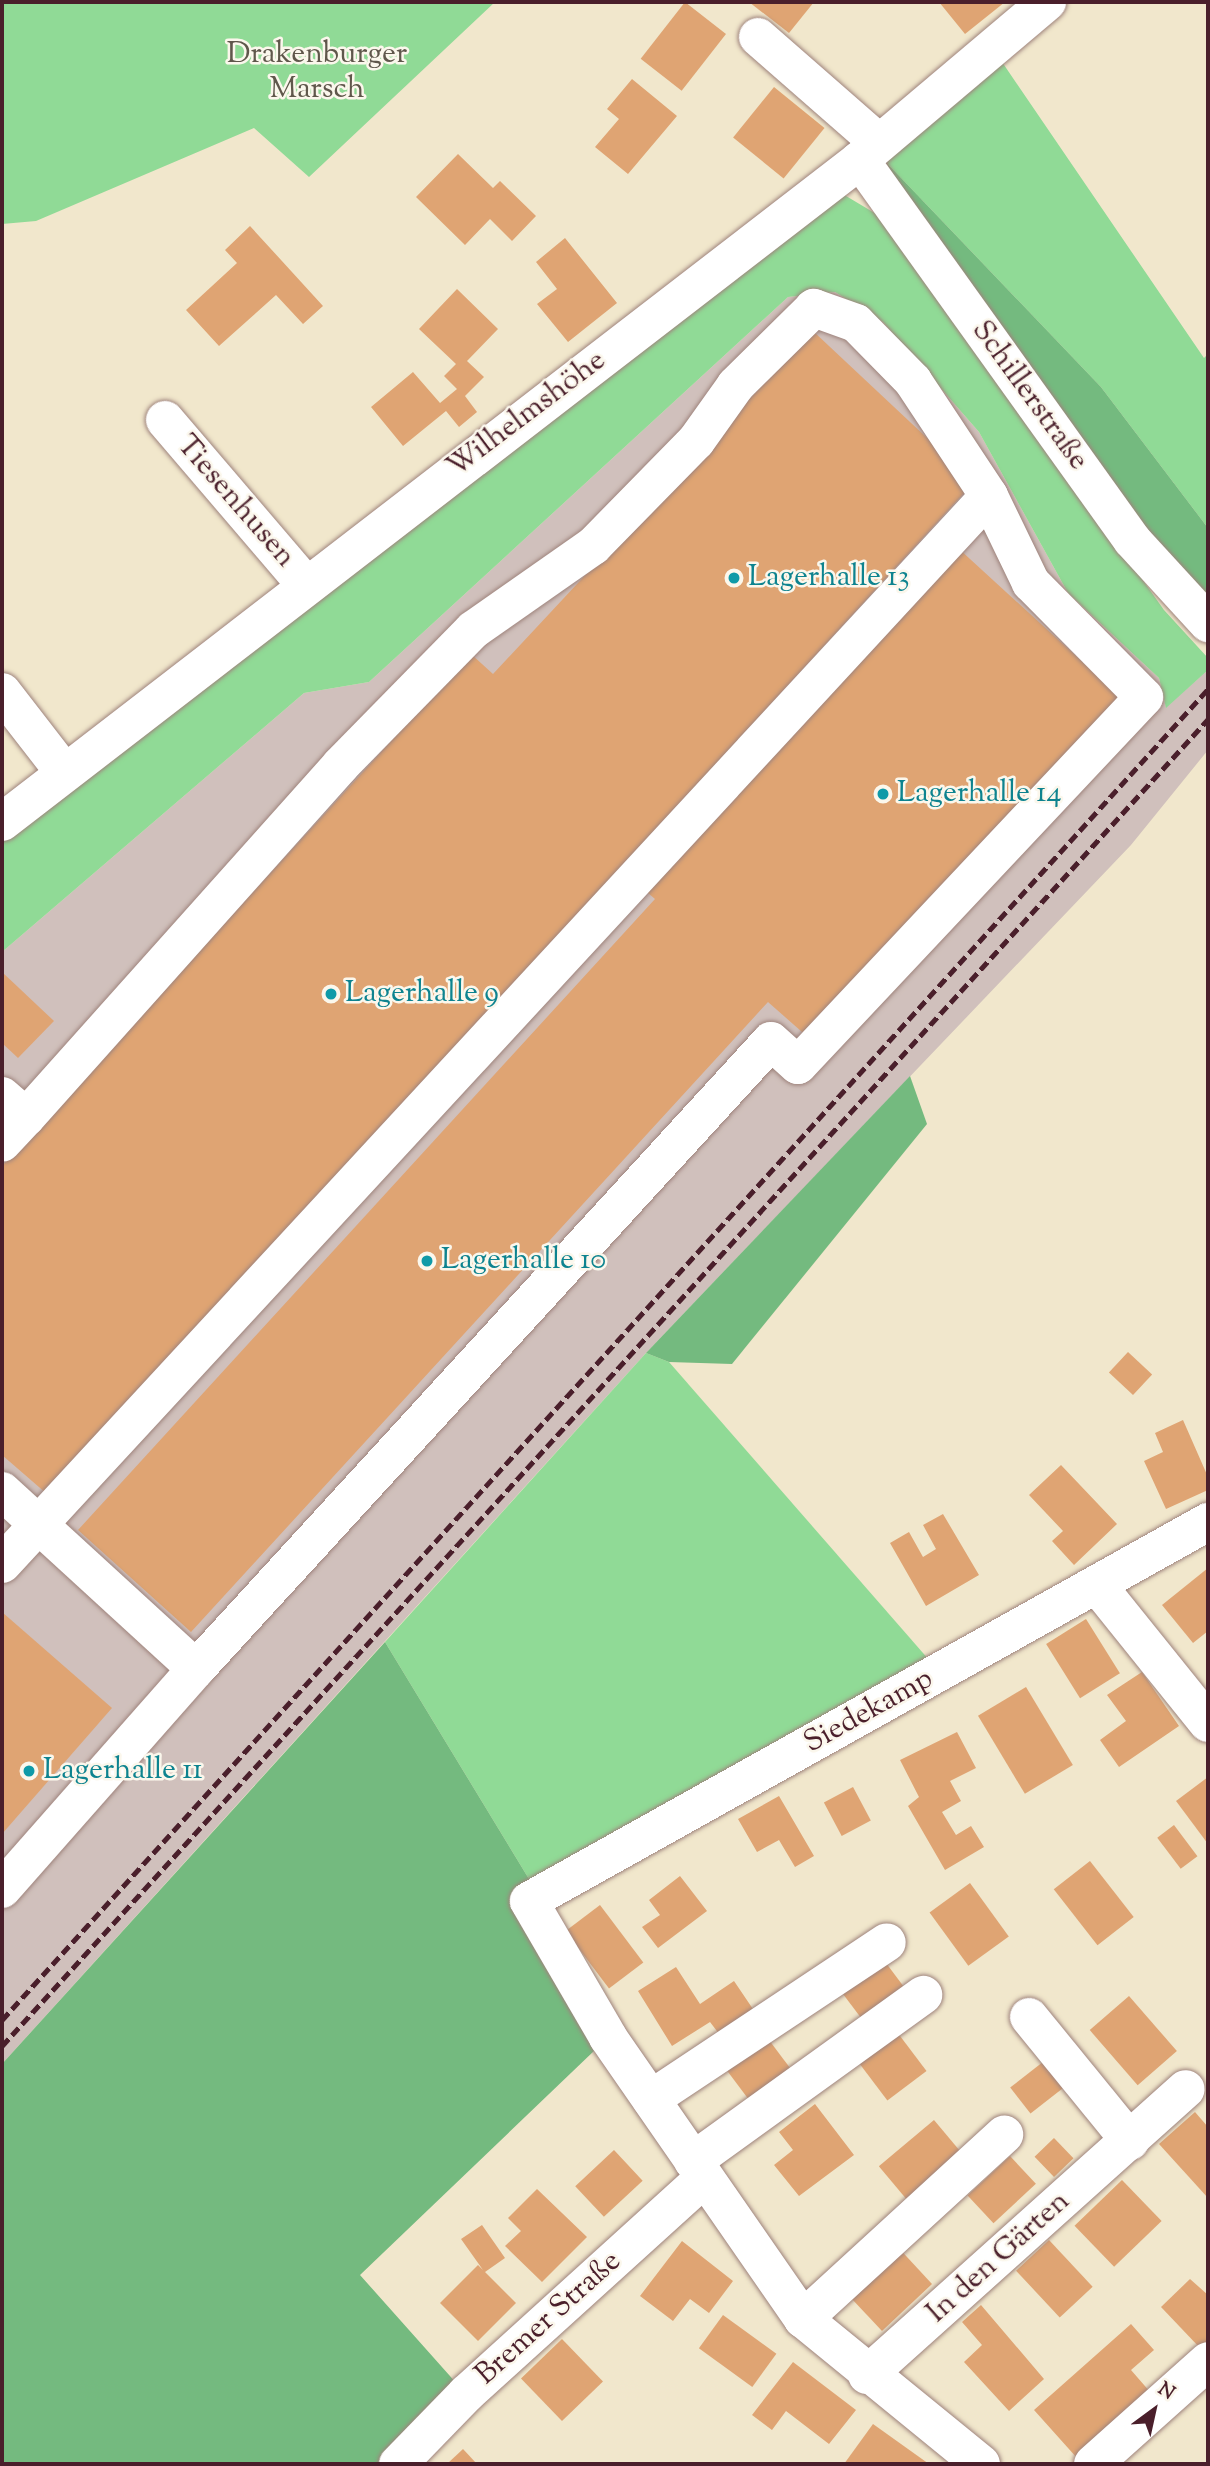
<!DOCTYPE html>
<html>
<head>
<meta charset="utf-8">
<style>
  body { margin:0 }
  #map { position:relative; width:1210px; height:2466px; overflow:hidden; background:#f1e7cc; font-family:"Sorts Mill Goudy",serif }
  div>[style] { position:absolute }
  .industrial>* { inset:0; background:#d0c0bc }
  .green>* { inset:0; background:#90da96 }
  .forest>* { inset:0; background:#74ba7f }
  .building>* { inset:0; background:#dfa473; transform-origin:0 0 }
  .roads { filter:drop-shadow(0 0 2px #9e837c) drop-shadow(0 0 2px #9e837c) }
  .minor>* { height:38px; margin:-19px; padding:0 19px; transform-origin:19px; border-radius:19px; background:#fff }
  .rail>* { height:5px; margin-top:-2.5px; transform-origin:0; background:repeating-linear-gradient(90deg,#4a1f2b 0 10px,transparent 0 15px) }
  .dots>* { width:19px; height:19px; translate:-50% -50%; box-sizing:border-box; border:4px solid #fbf7ec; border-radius:50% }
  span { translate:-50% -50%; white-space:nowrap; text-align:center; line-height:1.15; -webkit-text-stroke:5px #fbf7ec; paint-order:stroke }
  .park-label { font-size:30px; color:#5f574b }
  .street-label { font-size:30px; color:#4a1f2b }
  .culture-label { font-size:30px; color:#0d838f }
  .left { translate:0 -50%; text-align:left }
  .frame { position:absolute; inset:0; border:4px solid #4a1f2b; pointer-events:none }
  .north { position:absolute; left:1119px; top:2375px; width:70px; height:70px; -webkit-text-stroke:5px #fbf7ec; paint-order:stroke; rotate:33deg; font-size:19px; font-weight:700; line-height:28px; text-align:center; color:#4a1f2b }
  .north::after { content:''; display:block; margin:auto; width:24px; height:32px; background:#4a1f2b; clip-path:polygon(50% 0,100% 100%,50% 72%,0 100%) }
</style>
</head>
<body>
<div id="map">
  <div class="industrial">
    <div style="clip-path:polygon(835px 292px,883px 322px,979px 432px,1068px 593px,1159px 678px,1166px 707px,1208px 670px,1208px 750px,1131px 845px,646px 1353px,2px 2064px,2px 952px,304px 693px,369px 682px,788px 297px)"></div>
  </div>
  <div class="green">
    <div style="clip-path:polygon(2px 2px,495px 2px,309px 177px,254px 128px,36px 221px,2px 224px)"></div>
    <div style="clip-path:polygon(1000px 59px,1204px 358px,1208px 354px,1208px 528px,1101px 387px,883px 159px)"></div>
    <div style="clip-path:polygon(841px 193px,888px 221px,1164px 610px,1208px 658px,1208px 670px,1166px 708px,1159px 678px,1068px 593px,979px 432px,883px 322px,835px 292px,788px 297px,369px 682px,304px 693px,2px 952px,2px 842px,317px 590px)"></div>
    <div style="clip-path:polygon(646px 1353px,669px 1362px,930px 1661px,532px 1884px,385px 1642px)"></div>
  </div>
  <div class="forest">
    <div style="clip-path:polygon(883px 159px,1101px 387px,1208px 528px,1208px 606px,1149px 545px)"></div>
    <div style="clip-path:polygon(910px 1076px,927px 1124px,732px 1364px,669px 1362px,646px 1353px)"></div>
    <div style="clip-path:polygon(385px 1642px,532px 1884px,595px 2050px,360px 2275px,466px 2394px,398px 2464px,2px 2464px,2px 2064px)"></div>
  </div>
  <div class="building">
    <div style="left:685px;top:2px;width:52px;height:72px;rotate:38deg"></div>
    <div style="clip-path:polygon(749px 2px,814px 2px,789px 33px)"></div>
    <div style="clip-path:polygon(939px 2px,1005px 2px,965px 34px)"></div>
    <div style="clip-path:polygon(632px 79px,677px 116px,628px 174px,595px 147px,619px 119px,607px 109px)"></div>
    <div style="left:774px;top:87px;width:65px;height:65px;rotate:39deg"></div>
    <div style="clip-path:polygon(458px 154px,493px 188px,500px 181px,536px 216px,512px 241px,490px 219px,465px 245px,416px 197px)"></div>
    <div style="clip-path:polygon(250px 226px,323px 306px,303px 324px,276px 295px,219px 346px,186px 310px,237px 263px,225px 250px)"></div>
    <div style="clip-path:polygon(565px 238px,617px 303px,568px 342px,537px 304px,557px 289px,536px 262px)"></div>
    <div style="clip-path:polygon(457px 289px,498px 329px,467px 361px,484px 377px,465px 396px,477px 412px,459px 427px,446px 411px,403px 446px,371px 407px,413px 372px,440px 403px,457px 389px,444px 376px,456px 364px,419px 329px)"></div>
    <div style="clip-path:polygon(813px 331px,974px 482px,47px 1494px,2px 1455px,2px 1166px,471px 654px,493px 674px)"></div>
    <div style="clip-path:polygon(958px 548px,1124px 700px,810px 1039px,768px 1002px,191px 1632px,78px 1530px,655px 899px,641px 887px)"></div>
    <div style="clip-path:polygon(2px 972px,54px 1021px,18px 1058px,2px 1043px)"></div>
    <div style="left:1128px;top:1352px;width:33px;height:28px;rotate:43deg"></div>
    <div style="clip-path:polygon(1183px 1420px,1208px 1477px,1208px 1490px,1166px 1509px,1144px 1461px,1163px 1452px,1155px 1433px)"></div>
    <div style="clip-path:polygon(1061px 1465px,1117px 1524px,1074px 1565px,1052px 1541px,1063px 1531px,1029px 1495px)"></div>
    <div style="clip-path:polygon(943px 1514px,979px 1575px,926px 1606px,890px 1543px,909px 1532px,923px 1557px,936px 1549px,923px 1525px)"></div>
    <div style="clip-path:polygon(1208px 1568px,1208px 1631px,1193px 1643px,1162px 1605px)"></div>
    <div style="clip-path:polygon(2px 1612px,112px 1708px,2px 1834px)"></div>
    <div style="left:1086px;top:1619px;width:64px;height:47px;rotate:58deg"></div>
    <div style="clip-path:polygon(1142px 1672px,1179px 1726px,1119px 1767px,1100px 1740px,1126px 1721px,1107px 1695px)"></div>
    <div style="left:1026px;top:1687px;width:91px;height:56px;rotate:59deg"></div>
    <div style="clip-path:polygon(957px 1732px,976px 1768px,950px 1781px,961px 1801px,942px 1812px,956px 1835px,971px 1826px,984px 1847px,945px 1870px,908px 1806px,919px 1797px,900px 1760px)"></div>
    <div style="clip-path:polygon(1208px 1777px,1208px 1844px,1176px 1801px)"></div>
    <div style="left:853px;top:1787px;width:38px;height:33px;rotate:62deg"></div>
    <div style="clip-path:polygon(779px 1796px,814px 1856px,795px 1867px,779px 1840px,757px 1852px,738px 1819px)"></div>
    <div style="left:1174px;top:1825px;width:39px;height:21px;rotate:53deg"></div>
    <div style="left:1090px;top:1861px;width:71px;height:46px;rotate:52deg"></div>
    <div style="clip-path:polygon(680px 1876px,707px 1911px,658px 1948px,642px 1927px,660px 1915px,649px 1900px)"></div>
    <div style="left:970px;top:1883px;width:66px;height:50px;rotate:54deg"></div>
    <div style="left:600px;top:1905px;width:72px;height:43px;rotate:53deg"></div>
    <div style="left:880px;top:1955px;width:44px;height:53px;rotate:53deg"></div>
    <div style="clip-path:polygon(676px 1967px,700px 2004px,734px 1981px,757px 2015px,723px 2039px,710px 2022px,672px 2046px,638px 1991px)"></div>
    <div style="left:1129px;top:1996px;width:73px;height:52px;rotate:49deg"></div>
    <div style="left:891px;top:2024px;width:59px;height:49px;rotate:53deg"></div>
    <div style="left:763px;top:2032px;width:54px;height:52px;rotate:53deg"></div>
    <div style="left:1048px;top:2058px;width:33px;height:48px;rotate:52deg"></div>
    <div style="clip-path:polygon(815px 2104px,854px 2155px,799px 2196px,774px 2165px,793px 2150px,779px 2132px)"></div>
    <div style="clip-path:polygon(1195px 2112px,1208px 2127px,1208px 2198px,1159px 2144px)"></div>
    <div style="left:934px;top:2120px;width:45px;height:72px;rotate:50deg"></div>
    <div style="left:1054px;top:2138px;width:28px;height:27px;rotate:46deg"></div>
    <div style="left:614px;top:2150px;width:42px;height:53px;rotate:47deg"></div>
    <div style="left:1010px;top:2156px;width:38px;height:58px;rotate:47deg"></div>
    <div style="left:1122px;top:2180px;width:57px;height:66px;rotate:46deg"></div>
    <div style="clip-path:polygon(537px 2189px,587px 2237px,542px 2282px,505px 2246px,521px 2231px,508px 2218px)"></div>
    <div style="clip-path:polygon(482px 2225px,505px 2258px,485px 2272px,516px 2303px,478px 2341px,440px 2303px,478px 2265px,483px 2270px,461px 2239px)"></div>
    <div style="left:1049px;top:2240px;width:64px;height:45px;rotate:47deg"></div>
    <div style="clip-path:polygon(682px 2241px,733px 2281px,709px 2313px,690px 2299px,673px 2321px,640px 2296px)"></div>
    <div style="clip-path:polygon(895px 2244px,932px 2284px,882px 2331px,851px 2298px)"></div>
    <div style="clip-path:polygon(1190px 2279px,1208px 2295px,1208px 2340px,1200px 2348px,1161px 2307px)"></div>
    <div style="clip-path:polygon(981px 2305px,1044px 2379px,1009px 2411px,964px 2362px,982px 2345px,962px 2322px)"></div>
    <div style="left:723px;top:2315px;width:66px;height:41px;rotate:36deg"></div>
    <div style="clip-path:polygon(1131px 2324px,1154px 2350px,1131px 2370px,1151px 2393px,1077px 2458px,1034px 2410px)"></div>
    <div style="left:562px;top:2339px;width:59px;height:57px;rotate:46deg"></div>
    <div style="clip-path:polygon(793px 2362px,856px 2410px,829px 2444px,786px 2411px,772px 2430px,752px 2415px)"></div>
    <div style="clip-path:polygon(873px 2424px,929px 2464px,844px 2464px)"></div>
    <div style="clip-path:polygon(463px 2449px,477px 2464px,447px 2464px)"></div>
  </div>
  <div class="roads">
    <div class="minor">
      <div style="left:758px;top:37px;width:161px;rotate:41.2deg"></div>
      <div style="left:860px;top:160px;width:467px;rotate:54.4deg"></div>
      <div style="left:1132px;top:540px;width:113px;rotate:47.5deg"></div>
      <div style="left:165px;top:420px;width:216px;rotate:49.5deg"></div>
      <div style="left:2px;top:692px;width:101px;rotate:52.2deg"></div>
      <div style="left:2px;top:822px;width:1084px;rotate:-37.65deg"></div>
      <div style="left:860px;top:160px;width:245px;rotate:-40.2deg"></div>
      <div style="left:2px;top:1096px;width:32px;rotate:41deg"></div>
      <div style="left:26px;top:1117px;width:35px;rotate:133deg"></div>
      <div style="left:2px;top:1491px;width:263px;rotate:42.5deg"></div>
      <div style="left:196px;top:1669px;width:851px;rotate:-47.52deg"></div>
      <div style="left:771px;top:1041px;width:36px;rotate:42deg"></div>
      <div style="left:798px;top:1065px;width:505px;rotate:-46.76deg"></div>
      <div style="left:1144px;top:697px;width:161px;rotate:-134.7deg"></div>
      <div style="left:1031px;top:583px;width:97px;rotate:-115.8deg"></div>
      <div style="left:989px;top:496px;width:138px;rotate:-123.5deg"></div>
      <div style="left:913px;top:381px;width:81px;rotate:-134.5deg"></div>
      <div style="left:856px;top:323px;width:45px;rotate:-160.3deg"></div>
      <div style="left:814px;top:308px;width:110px;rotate:135.4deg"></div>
      <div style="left:736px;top:385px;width:69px;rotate:125.5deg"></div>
      <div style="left:696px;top:441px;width:147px;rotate:134.4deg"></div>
      <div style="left:593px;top:546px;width:146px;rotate:145deg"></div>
      <div style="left:473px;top:630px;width:189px;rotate:134.4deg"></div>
      <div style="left:341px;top:765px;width:472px;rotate:131.8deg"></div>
      <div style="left:2px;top:1564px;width:1454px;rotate:-47.26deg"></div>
      <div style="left:1097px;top:1585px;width:177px;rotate:51.2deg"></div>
      <div style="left:2px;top:1889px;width:293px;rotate:-48.6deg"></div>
      <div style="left:1029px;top:2017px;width:160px;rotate:50.8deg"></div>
      <div style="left:651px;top:2099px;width:283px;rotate:-33.6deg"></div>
      <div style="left:693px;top:2161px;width:284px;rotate:-35.8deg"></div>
      <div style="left:803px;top:2319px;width:273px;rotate:-42.5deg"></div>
      <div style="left:867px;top:2375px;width:428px;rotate:-41.9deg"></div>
      <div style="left:398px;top:2464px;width:98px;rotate:-45.8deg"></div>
      <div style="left:466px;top:2394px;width:321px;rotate:-42.2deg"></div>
      <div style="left:981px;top:2464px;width:230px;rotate:-140.8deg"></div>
      <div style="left:803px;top:2319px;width:343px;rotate:-124.7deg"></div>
      <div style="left:608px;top:2037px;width:157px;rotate:-120.2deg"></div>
      <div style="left:529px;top:1901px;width:778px;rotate:-29.17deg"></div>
      <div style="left:1093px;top:2464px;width:154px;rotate:-41.8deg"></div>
    </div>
  </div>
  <div class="rail">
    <div style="left:2px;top:2020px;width:1796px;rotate:-47.82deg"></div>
    <div style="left:2px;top:2046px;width:1793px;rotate:-47.73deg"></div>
  </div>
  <div class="dots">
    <div style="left:734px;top:578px;background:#0f9aa8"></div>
    <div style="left:883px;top:794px;background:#0f9aa8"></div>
    <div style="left:331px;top:994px;background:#0f9aa8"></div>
    <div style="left:427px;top:1261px;background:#0f9aa8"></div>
    <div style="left:29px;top:1771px;background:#0f9aa8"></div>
  </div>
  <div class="park-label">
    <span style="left:317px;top:72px">Drakenburger<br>Marsch</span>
  </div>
  <div class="street-label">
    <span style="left:1029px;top:396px;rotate:54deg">Schillerstraße</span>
    <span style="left:527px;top:415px;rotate:-37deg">Wilhelmshöhe</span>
    <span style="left:235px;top:502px;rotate:49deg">Tiesenhusen</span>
    <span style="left:869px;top:1712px;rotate:-29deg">Siedekamp</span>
    <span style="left:999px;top:2258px;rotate:-42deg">In den Gärten</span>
    <span style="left:549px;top:2319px;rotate:-42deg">Bremer Straße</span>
  </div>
  <div class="culture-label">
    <span class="left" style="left:748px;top:578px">Lagerhalle 13</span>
    <span class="left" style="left:897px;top:794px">Lagerhalle 14</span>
    <span class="left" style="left:345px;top:994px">Lagerhalle 9</span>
    <span class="left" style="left:441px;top:1261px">Lagerhalle 10</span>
    <span class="left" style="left:43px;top:1771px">Lagerhalle 11</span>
  </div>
  <div class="frame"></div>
  <div class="north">N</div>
</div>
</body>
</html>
